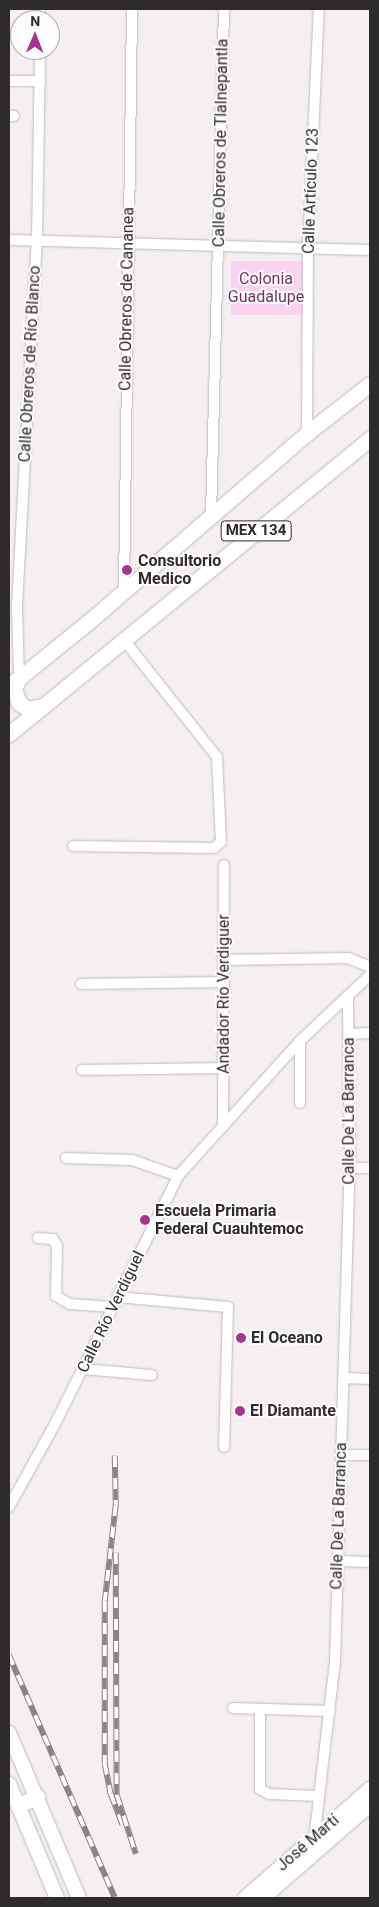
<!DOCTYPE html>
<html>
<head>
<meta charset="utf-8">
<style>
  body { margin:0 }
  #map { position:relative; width:379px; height:1907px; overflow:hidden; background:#f5eef3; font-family:Roboto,sans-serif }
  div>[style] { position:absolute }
  .green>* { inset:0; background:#fbd2ef; transform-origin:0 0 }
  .roads { filter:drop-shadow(0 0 1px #bfb9bd) drop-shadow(0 0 1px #bfb9bd) }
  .minor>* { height:10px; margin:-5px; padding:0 5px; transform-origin:5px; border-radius:5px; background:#fff }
  .secondary>* { height:14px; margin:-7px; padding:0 7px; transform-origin:7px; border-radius:7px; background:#fff }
  .primary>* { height:15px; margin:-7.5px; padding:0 7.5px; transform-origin:7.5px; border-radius:7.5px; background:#fff }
  .rail>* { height:5.5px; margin-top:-2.75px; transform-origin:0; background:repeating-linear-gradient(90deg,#fefdfe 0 11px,#898488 0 22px); box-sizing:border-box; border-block:1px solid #898488 }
  .dots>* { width:14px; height:14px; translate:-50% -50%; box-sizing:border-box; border:2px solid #fefdfe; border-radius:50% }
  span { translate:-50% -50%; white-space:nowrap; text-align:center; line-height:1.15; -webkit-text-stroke:4px #fefdfe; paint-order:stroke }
  .shield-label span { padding:1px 4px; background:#fefdfe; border:1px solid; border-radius:4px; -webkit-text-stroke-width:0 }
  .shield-label { font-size:15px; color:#2e2b2d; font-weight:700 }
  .street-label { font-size:16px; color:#2e2b2d }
  .park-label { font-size:16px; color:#703262 }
  .poi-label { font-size:16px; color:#2e2b2d; font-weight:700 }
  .left { translate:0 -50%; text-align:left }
  .frame { position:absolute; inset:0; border:10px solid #2e2b2d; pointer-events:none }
  .north { position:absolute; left:10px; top:10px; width:50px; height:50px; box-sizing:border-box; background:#fefdfe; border:1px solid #aba9aa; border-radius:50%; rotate:1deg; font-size:14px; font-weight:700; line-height:20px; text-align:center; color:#2e2b2d }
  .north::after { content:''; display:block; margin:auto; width:18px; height:22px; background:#a73590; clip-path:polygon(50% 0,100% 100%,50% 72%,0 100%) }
</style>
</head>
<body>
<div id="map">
  <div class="green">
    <div style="left:231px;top:261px;width:72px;height:54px"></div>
  </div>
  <div class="roads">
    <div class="minor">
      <div style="left:40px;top:20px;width:11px;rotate:-90deg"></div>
      <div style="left:9px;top:81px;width:31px"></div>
      <div style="left:9px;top:116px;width:5px"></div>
      <div style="left:9px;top:240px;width:361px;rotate:1.6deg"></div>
      <div style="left:307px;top:433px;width:186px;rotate:-89.7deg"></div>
      <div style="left:308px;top:247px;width:238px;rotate:-87.4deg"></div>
      <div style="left:211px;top:516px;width:507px;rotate:-88.53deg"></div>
      <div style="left:124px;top:590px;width:581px;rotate:-89.21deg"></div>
      <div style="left:19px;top:678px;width:72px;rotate:-91.6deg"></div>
      <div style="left:17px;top:606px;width:366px;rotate:-86.9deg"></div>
      <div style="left:37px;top:241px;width:191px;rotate:-89.1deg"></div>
      <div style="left:73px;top:846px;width:141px;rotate:0.8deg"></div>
      <div style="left:214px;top:848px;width:9px;rotate:-41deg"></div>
      <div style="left:221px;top:842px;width:85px;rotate:-92.7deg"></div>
      <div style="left:217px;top:757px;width:149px;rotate:-128.5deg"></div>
      <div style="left:224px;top:960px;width:124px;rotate:-0.9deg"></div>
      <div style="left:348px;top:958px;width:24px;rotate:22deg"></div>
      <div style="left:81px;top:984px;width:143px;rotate:-0.8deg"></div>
      <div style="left:349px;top:1034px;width:21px;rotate:-3deg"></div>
      <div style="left:300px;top:1041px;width:62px;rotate:90deg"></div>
      <div style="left:82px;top:1070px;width:142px;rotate:-0.8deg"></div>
      <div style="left:223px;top:1123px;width:258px;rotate:-89.8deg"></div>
      <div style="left:66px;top:1158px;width:66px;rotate:1.7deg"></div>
      <div style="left:132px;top:1160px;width:49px;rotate:19.2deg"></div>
      <div style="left:350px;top:1168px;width:20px"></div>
      <div style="left:38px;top:1238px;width:15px;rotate:4deg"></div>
      <div style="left:53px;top:1239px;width:8px;rotate:60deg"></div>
      <div style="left:57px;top:1246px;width:50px;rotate:91.1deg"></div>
      <div style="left:56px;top:1296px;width:16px;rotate:30deg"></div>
      <div style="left:70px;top:1304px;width:43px;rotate:4deg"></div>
      <div style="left:118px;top:1297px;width:110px;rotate:5.2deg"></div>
      <div style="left:228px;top:1307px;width:140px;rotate:91.6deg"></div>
      <div style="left:82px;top:1369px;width:70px;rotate:4.9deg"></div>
      <div style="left:343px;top:1378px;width:27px;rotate:2deg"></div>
      <div style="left:341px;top:1455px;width:29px"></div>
      <div style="left:9px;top:1507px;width:95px;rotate:-61deg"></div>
      <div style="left:55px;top:1424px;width:277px;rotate:-63.6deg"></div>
      <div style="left:178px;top:1176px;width:182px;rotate:-47.9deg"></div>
      <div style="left:300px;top:1041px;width:96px;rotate:-43.3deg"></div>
      <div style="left:338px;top:1561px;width:32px;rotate:2deg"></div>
      <div style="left:233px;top:1708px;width:97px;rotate:1.8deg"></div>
      <div style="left:260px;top:1709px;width:80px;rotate:90deg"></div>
      <div style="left:260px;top:1789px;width:10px;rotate:29deg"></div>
      <div style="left:269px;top:1794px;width:50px;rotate:2.3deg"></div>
      <div style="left:314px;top:1840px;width:180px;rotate:-83.3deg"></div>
      <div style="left:335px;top:1661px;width:493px;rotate:-88.3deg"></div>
      <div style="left:350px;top:1168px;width:170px;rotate:-90.7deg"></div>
    </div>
    <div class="secondary">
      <div style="left:9px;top:1733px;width:179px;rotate:67deg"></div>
      <div style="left:9px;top:1784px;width:124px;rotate:67.2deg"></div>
      <div style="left:245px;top:1898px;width:166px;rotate:-41.1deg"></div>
      <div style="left:263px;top:1898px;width:142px;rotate:-41deg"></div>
    </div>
    <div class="primary">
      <div style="left:19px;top:678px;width:12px;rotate:114deg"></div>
      <div style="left:14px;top:689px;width:15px;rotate:70deg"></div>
      <div style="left:19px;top:703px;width:11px;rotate:34deg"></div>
      <div style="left:28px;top:709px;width:14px;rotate:-12deg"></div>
      <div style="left:9px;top:686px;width:108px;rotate:-39deg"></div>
      <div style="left:93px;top:618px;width:283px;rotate:-40.8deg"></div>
      <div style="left:307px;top:433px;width:80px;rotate:-37.9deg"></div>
      <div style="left:9px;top:734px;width:467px;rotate:-39.3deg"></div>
      <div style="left:18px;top:1805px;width:21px;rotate:-23deg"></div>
    </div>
  </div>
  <div class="rail">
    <div style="left:115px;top:1456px;width:49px;rotate:88.8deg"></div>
    <div style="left:116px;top:1505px;width:97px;rotate:96.5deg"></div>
    <div style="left:105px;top:1601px;width:163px;rotate:90deg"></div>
    <div style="left:105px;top:1764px;width:31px;rotate:79deg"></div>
    <div style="left:111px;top:1794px;width:33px;rotate:69deg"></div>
    <div style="left:116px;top:1553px;width:242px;rotate:89.8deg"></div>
    <div style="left:117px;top:1795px;width:62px;rotate:72.1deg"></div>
    <div style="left:9px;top:1655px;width:265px;rotate:66.4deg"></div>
  </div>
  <div class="dots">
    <div style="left:127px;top:570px;background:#a73590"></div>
    <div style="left:145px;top:1220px;background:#a73590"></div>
    <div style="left:241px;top:1338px;background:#a73590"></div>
    <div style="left:240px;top:1411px;background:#a73590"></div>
  </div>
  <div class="shield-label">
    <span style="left:256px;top:531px">MEX 134</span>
  </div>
  <div class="street-label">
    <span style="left:221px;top:143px;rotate:-89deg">Calle Obreros de Tlalnepantla</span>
    <span style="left:311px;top:191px;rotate:-88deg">Calle Artículo 123</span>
    <span style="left:127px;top:299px;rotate:-89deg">Calle Obreros de Cananea</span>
    <span style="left:30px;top:364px;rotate:-87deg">Calle Obreros de Río Blanco</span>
    <span style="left:224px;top:994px;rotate:-90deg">Andador Río Verdiguer</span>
    <span style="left:349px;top:1111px;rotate:-90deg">Calle De La Barranca</span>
    <span style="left:111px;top:1312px;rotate:-64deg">Calle Río Verdiguel</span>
    <span style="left:339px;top:1516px;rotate:-88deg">Calle De La Barranca</span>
    <span style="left:308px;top:1843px;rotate:-41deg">José Martí</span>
  </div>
  <div class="park-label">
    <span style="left:266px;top:288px">Colonia<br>Guadalupe</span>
  </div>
  <div class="poi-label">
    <span class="left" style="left:138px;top:570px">Consultorio<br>Medico</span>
    <span class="left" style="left:155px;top:1220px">Escuela Primaria<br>Federal Cuauhtemoc</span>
    <span class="left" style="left:251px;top:1338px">El Oceano</span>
    <span class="left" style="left:250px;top:1411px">El Diamante</span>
  </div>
  <div class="frame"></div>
  <div class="north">N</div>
</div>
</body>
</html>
